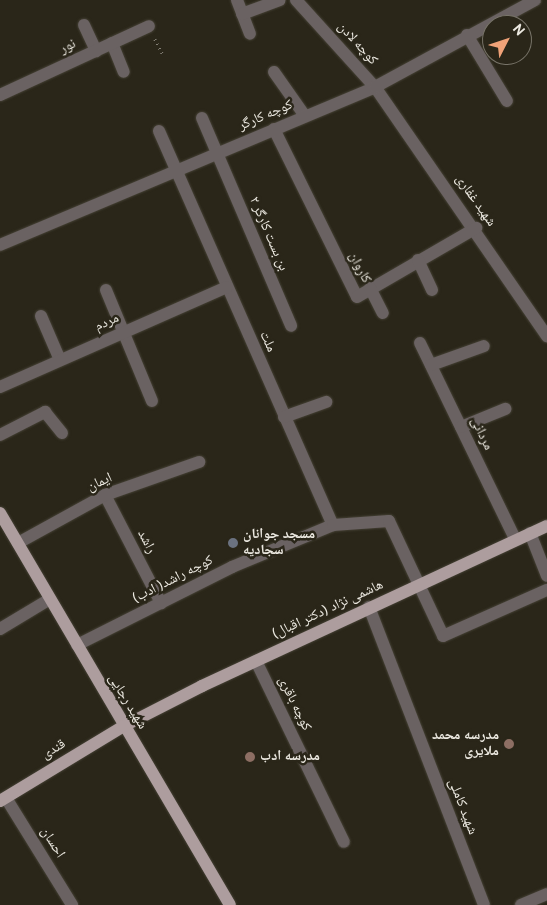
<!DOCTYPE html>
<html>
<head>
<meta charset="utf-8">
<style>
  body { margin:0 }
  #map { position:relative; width:547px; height:905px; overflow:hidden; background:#2a2619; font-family:Overpass,"Noto Naskh Arabic",sans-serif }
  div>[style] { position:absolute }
  .path>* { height:2.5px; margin-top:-1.25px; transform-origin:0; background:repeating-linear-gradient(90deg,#858177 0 1px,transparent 0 5px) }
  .roads { filter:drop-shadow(0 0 1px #454135) drop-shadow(0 0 1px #454135) }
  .minor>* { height:12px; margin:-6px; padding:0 6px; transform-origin:6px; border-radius:6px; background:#6a6262 }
  .major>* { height:12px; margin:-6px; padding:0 6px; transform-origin:6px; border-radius:6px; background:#ad9d9e }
  .dots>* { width:14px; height:14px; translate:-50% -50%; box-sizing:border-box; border:2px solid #2a2619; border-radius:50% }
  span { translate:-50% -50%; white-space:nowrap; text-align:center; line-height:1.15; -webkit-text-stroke:5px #2a2619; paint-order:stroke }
  .street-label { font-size:14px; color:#ece9e1 }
  .poi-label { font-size:14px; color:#ece9e1; font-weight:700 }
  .left { translate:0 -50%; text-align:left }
  .right { translate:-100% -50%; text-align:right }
  .north { position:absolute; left:482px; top:15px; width:50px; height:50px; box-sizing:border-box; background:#2a2619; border:1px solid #787469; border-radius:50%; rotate:49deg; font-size:14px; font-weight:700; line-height:20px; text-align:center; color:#ece9e1 }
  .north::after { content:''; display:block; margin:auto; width:18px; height:22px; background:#f0a278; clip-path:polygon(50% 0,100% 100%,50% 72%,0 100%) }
</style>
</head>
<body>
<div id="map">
  <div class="path">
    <div style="left:155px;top:39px;width:16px;rotate:63deg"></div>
  </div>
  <div class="roads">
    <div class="minor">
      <div style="left:237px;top:0;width:36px;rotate:69deg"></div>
      <div style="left:296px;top:0;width:118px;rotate:47.8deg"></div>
      <div style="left:375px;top:87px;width:303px;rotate:55.4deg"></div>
      <div style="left:242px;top:14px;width:40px;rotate:-20.2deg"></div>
      <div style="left:84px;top:25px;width:29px;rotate:65deg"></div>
      <div style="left:467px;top:35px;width:77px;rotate:58.8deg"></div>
      <div style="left:112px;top:43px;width:31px;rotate:68deg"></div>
      <div style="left:274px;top:72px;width:54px;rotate:54.8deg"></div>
      <div style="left:0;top:95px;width:164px;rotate:-24.8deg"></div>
      <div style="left:202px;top:118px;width:226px;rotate:66.8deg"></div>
      <div style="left:274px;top:129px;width:187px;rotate:63.7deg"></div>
      <div style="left:357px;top:297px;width:138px;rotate:-30.1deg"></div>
      <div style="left:159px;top:131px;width:431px;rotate:66.2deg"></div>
      <div style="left:0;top:245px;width:407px;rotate:-22.8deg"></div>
      <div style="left:375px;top:87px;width:182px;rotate:-28.5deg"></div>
      <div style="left:418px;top:260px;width:33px;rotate:65deg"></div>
      <div style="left:370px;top:288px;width:28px;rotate:63deg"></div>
      <div style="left:106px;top:290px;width:120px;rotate:67.5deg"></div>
      <div style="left:41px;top:316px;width:48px;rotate:66.6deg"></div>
      <div style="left:420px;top:343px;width:218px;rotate:64.1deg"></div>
      <div style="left:431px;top:365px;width:56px;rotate:-19.7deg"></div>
      <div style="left:0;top:387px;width:248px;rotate:-23.8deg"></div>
      <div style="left:284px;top:417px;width:45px;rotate:-19.7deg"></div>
      <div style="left:461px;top:427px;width:48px;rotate:-22.2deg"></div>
      <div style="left:0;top:435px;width:51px;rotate:-27.1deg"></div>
      <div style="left:45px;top:412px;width:27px;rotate:51deg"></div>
      <div style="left:105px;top:495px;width:122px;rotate:62.6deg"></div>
      <div style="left:530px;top:533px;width:46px;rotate:68.4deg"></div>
      <div style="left:18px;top:543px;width:99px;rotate:-28.9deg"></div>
      <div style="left:105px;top:495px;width:100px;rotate:-19.3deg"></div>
      <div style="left:369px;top:607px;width:319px;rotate:68.9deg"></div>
      <div style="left:0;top:629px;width:58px;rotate:-31deg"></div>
      <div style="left:77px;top:645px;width:174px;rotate:-26.7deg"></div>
      <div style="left:232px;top:567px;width:109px;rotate:-22.6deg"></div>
      <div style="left:333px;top:525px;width:56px;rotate:-4.1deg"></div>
      <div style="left:389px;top:521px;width:127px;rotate:64.8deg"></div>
      <div style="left:443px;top:636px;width:114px;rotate:-23.9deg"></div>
      <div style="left:256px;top:661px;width:201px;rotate:64.1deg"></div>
      <div style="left:6px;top:798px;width:126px;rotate:58.3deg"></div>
      <div style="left:521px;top:905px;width:28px;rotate:-23deg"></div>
    </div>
    <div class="major">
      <div style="left:0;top:513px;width:454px;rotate:59.6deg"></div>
      <div style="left:0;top:801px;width:145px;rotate:-31.2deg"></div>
      <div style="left:124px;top:726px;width:88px;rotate:-27.1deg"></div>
      <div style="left:202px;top:686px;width:380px;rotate:-24.9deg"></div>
    </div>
  </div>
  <div class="dots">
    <div style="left:233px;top:543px;background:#6b7280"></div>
    <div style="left:509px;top:744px;background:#8d6e63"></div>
    <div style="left:250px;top:757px;background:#8d6e63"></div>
  </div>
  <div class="street-label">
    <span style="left:357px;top:44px;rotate:48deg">کوچه لادن</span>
    <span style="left:68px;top:47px;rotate:-25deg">نور</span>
    <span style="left:266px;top:116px;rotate:-23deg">کوچه کارگر</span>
    <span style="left:475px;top:201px;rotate:55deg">شهید غفاری</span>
    <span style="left:268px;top:234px;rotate:67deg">بن بست کارگر ۲</span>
    <span style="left:359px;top:268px;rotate:62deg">کاروان</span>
    <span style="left:107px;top:323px;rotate:-24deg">مردم</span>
    <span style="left:267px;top:342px;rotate:66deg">ملت</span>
    <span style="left:481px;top:434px;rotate:64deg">مردانی</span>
    <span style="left:100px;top:483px;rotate:-24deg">ایمان</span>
    <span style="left:146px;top:542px;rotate:63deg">راشد</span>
    <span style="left:173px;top:580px;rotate:-27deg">کوچه راشد( ادب)</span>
    <span style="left:328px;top:610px;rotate:-25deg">هاشمی نژاد (دکتر اقبال)</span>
    <span style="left:127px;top:702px;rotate:59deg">شهید رجایی</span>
    <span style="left:294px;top:704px;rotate:64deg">کوچه باقری</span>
    <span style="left:54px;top:750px;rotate:-31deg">قندی</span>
    <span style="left:462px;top:807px;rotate:69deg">شهید کاملی</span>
    <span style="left:52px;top:843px;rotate:58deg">احسان</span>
  </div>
  <div class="poi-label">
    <span class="left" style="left:243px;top:543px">مسجد جوانان<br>سجادیه</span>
    <span class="right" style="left:499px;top:744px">مدرسه محمد<br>ملایری</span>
    <span class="left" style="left:260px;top:757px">مدرسه ادب</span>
  </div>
  <div class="north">N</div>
</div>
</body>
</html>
